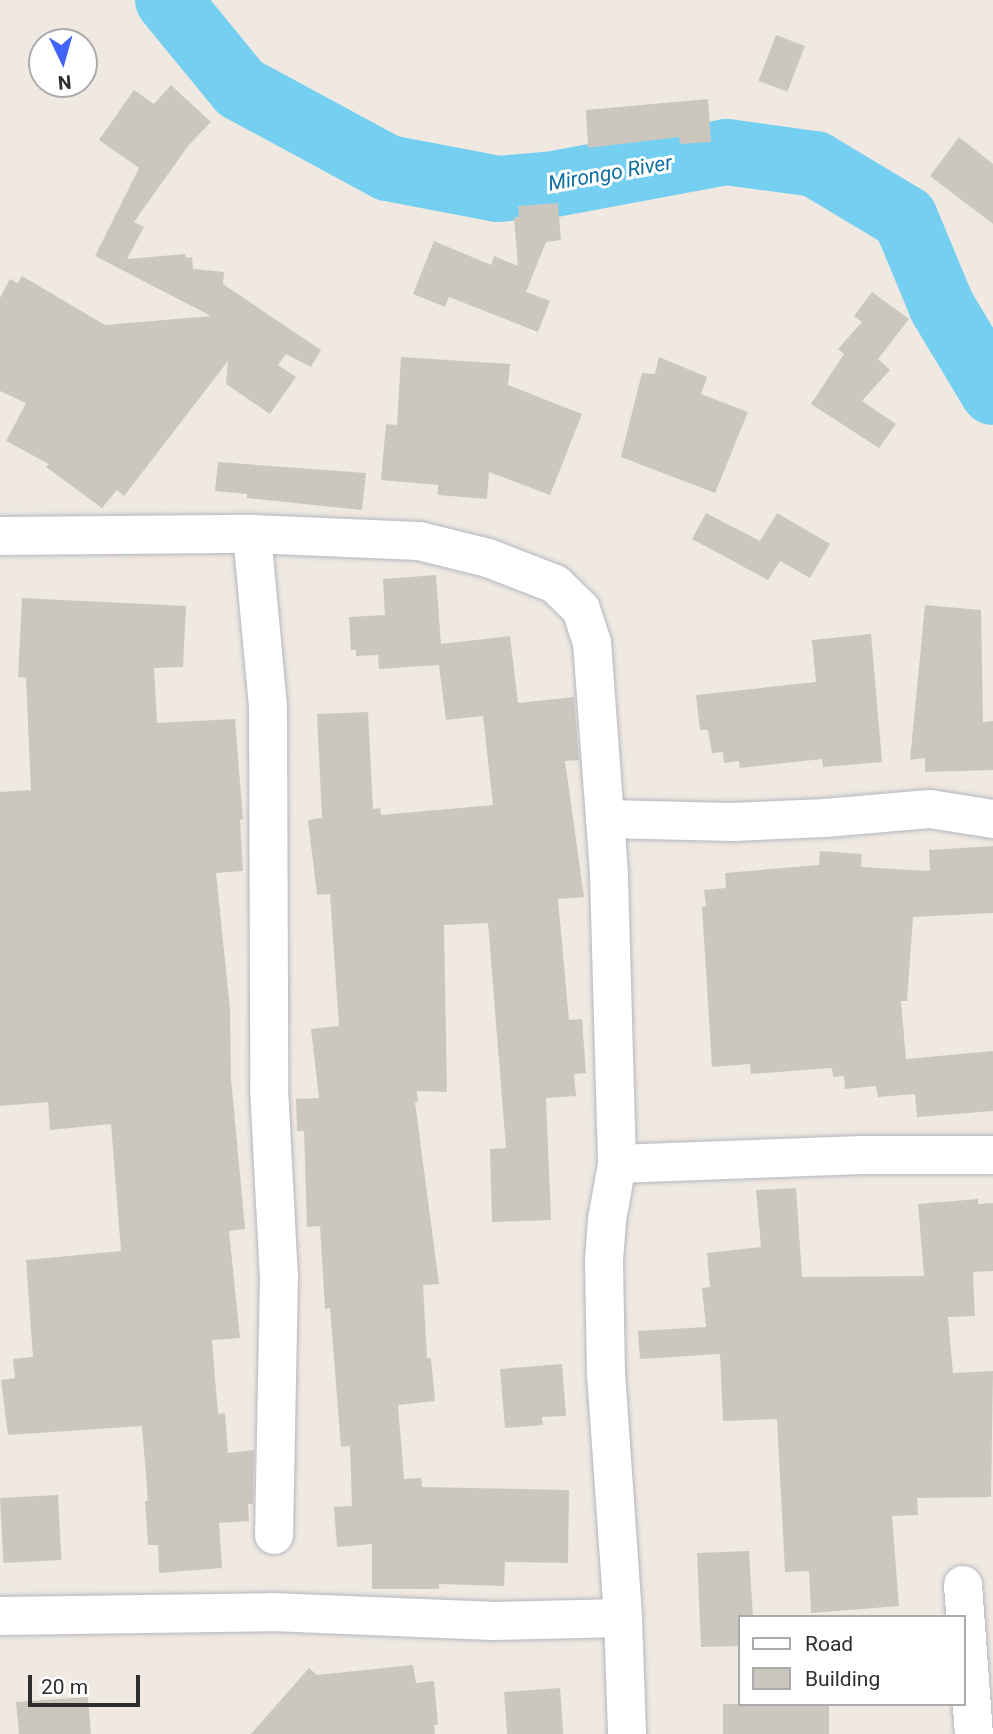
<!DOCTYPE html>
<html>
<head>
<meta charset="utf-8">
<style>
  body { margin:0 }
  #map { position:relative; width:993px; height:1734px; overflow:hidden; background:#efe9e1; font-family:Roboto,sans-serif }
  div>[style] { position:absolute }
  .river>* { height:66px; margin:-33px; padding:0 33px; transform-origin:33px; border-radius:33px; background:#75cff0 }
  .building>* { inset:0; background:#cbc7bf; transform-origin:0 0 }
  .roads { filter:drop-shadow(0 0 2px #b4b7c1) drop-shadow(0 0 2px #b4b7c1) }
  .minor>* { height:38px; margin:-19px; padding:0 19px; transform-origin:19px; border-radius:19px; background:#fff }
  span { translate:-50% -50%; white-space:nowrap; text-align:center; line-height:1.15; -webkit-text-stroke:6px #fff; paint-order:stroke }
  .water-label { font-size:21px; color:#0d6fa3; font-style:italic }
  .legend { position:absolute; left:738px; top:1615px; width:228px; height:91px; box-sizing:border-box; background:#fff; border:2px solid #ababab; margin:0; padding:9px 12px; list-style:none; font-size:21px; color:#2e2e2e }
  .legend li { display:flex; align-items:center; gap:14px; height:35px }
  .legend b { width:35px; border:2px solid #ababab }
  .north { position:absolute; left:28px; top:28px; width:70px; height:70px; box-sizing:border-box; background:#fff; border:2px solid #ababab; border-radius:50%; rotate:175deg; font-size:19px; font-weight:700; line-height:28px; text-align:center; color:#2e2e2e }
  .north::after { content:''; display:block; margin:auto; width:24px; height:32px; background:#4264fb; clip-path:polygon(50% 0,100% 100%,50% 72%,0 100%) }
  .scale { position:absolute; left:28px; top:1675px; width:112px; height:32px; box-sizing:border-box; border:4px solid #2e2e2e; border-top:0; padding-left:9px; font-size:21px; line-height:24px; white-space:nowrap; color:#2e2e2e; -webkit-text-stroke:5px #fff; paint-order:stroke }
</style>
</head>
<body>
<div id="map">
  <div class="river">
    <div style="left:168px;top:0;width:114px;rotate:50.7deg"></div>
    <div style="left:240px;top:88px;width:168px;rotate:28.4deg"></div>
    <div style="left:388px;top:168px;width:112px;rotate:10.8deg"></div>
    <div style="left:498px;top:189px;width:56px;rotate:-5.1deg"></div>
    <div style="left:554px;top:184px;width:176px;rotate:-10.5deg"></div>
    <div style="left:727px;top:152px;width:89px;rotate:7.8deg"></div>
    <div style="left:815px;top:164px;width:105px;rotate:31deg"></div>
    <div style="left:905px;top:218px;width:96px;rotate:67.4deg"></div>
    <div style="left:942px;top:307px;width:99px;rotate:59deg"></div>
  </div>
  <div class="building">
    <div style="left:776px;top:35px;width:31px;height:49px;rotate:21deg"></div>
    <div style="clip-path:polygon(171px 85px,211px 122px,188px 146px,134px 222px,144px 227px,127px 259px,185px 254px,186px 258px,192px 257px,193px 269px,224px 272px,223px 284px,321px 350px,311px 367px,286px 354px,278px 365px,296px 377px,270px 414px,226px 384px,228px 361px,124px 496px,117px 490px,102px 508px,46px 467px,49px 464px,6px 441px,26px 403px,0 391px,0 298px,10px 279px,18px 283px,22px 276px,105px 325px,211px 316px,95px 256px,139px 168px,99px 140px,134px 90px,154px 104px)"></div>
    <div style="clip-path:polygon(708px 99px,711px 142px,680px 144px,679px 137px,588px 148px,586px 110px)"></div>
    <div style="clip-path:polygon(959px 137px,993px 164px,993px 224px,930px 176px)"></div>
    <div style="clip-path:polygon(558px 203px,561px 240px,546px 242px,526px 292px,550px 301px,538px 332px,449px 297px,445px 307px,413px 294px,434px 241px,491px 265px,494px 256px,518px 266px,514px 217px,519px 217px,518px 206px)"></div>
    <div style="clip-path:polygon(872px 292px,909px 319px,878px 359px,890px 370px,862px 401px,896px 424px,879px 448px,811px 404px,844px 354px,838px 349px,862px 322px,854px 316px)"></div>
    <div style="clip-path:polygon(401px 357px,510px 364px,508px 385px,582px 414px,550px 495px,489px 472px,487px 499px,438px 495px,438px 485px,381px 480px,386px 424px,397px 425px)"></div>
    <div style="clip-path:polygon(659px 357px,707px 377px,701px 394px,748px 412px,715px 493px,621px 457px,642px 373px,655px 374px)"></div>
    <div style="clip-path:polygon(218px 462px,366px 473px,362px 510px,247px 498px,247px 494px,215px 491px)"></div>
    <div style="clip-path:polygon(706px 513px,760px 541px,777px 513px,830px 544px,810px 578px,780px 561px,768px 580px,692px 539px)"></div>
    <div style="clip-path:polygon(436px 575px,441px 644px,510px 636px,518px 703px,574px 697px,579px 760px,565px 761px,584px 897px,558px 899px,569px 1020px,582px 1019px,586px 1073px,574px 1074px,576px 1096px,546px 1098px,551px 1220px,492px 1222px,490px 1149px,506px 1148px,488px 923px,444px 925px,447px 1092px,417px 1091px,418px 1102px,415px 1102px,439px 1284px,423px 1285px,427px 1358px,431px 1358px,435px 1401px,398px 1405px,404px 1479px,421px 1478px,422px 1487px,569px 1490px,568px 1563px,505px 1562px,504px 1586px,439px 1584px,439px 1589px,372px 1589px,372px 1544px,337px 1547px,334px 1507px,352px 1506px,350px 1446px,341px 1447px,330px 1308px,325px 1309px,320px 1226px,307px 1227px,304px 1131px,297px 1131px,296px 1099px,319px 1098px,311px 1029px,339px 1026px,330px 894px,317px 895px,308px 820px,322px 818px,317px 714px,368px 712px,373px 809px,380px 808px,381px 815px,493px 805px,483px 716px,446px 720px,439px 665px,379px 669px,378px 655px,356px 656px,356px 650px,351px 650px,349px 617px,385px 615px,383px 579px)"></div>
    <div style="clip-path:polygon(22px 598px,186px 606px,183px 667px,154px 668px,157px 723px,235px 719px,243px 819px,240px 820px,243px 871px,216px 873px,230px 1009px,231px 1078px,245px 1229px,229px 1231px,240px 1338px,212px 1340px,218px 1414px,225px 1413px,228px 1453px,254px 1450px,253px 1504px,248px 1504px,249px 1521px,219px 1523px,222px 1568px,159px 1573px,158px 1545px,148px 1545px,145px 1501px,148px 1501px,142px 1426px,8px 1435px,1px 1380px,15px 1378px,13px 1359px,33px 1357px,26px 1260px,121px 1251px,111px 1124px,50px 1130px,48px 1102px,0 1106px,0 792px,31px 790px,26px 678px,18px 677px)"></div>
    <div style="clip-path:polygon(925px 605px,981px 610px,983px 722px,993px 721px,993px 770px,925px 772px,925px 758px,910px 760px)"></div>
    <div style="clip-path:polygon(871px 634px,882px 762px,823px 767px,822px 759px,740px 768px,739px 761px,724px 763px,723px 752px,712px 753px,708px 730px,700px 730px,696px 695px,816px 682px,812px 640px)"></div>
    <div style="clip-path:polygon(993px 846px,993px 913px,913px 917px,907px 1001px,901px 1001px,906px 1059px,993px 1051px,993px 1111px,917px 1117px,915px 1094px,878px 1097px,876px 1086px,845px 1089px,844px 1076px,833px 1077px,832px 1068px,751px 1074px,750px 1064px,712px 1067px,702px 907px,706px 906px,704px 890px,726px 888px,725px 873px,819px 865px,820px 851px,862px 854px,861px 867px,930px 871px,929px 850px)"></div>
    <div style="clip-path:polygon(796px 1188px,802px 1277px,924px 1276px,918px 1204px,978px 1199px,978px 1204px,993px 1203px,993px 1271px,973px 1272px,975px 1316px,948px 1317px,953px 1373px,993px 1371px,991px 1497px,917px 1498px,918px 1515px,892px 1516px,899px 1606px,811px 1613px,809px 1571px,785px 1572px,777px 1419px,723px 1421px,720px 1354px,640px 1359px,638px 1331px,706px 1327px,702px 1288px,710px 1287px,707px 1253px,761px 1247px,756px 1190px)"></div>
    <div style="clip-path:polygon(562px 1364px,566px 1416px,542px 1417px,543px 1425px,505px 1428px,500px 1369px)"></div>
    <div style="left:58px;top:1495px;width:65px;height:58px;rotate:87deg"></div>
    <div style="clip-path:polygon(749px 1551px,753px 1617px,739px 1617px,739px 1646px,701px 1647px,697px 1553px)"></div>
    <div style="clip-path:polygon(413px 1665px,416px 1683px,434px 1681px,438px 1725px,434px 1725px,435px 1734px,251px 1734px,309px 1668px,317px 1675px)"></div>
    <div style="left:560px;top:1688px;width:46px;height:56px;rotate:86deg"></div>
    <div style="clip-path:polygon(88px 1697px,91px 1734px,19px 1734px,16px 1702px)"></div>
    <div style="left:723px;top:1704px;width:106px;height:30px"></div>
  </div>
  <div class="roads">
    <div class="minor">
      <div style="left:252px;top:534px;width:174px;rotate:84.7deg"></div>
      <div style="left:268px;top:707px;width:381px;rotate:89.8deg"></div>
      <div style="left:269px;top:1088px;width:188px;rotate:87deg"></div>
      <div style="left:279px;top:1276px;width:259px;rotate:91.1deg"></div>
      <div style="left:0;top:536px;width:252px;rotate:-0.5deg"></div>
      <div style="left:252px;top:534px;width:167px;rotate:2.4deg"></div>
      <div style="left:419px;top:541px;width:71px;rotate:13.8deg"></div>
      <div style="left:488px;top:558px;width:72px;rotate:21.2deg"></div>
      <div style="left:555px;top:584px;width:36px;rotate:44deg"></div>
      <div style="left:581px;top:609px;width:35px;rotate:72deg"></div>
      <div style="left:592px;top:642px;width:235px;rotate:85.8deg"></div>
      <div style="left:609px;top:876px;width:288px;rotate:88.4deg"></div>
      <div style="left:617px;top:1164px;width:57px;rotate:100.1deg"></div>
      <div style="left:607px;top:1220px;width:41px;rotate:94.2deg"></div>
      <div style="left:604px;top:1261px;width:112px;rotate:89deg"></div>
      <div style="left:606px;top:1373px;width:246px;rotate:86deg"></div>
      <div style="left:623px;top:1618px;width:116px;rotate:88deg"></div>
      <div style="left:605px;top:819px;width:127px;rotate:1.4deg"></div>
      <div style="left:732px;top:822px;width:93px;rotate:-2.5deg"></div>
      <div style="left:825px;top:818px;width:105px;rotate:-4.9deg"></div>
      <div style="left:930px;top:809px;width:64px;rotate:9deg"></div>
      <div style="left:617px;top:1164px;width:245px;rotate:-2.1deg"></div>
      <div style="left:862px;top:1155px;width:131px"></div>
      <div style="left:963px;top:1585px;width:149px;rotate:85.8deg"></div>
      <div style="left:0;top:1616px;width:271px;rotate:-0.8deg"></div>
      <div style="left:271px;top:1612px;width:223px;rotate:2.3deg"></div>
      <div style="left:494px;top:1621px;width:129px;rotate:-1.3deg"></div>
    </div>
  </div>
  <div class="water-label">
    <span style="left:610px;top:173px;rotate:-10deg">Mirongo River</span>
  </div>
  <ul class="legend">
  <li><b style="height:9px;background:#fff"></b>Road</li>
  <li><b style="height:19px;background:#cbc7bf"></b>Building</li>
  </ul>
  <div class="north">N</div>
  <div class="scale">20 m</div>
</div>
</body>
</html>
